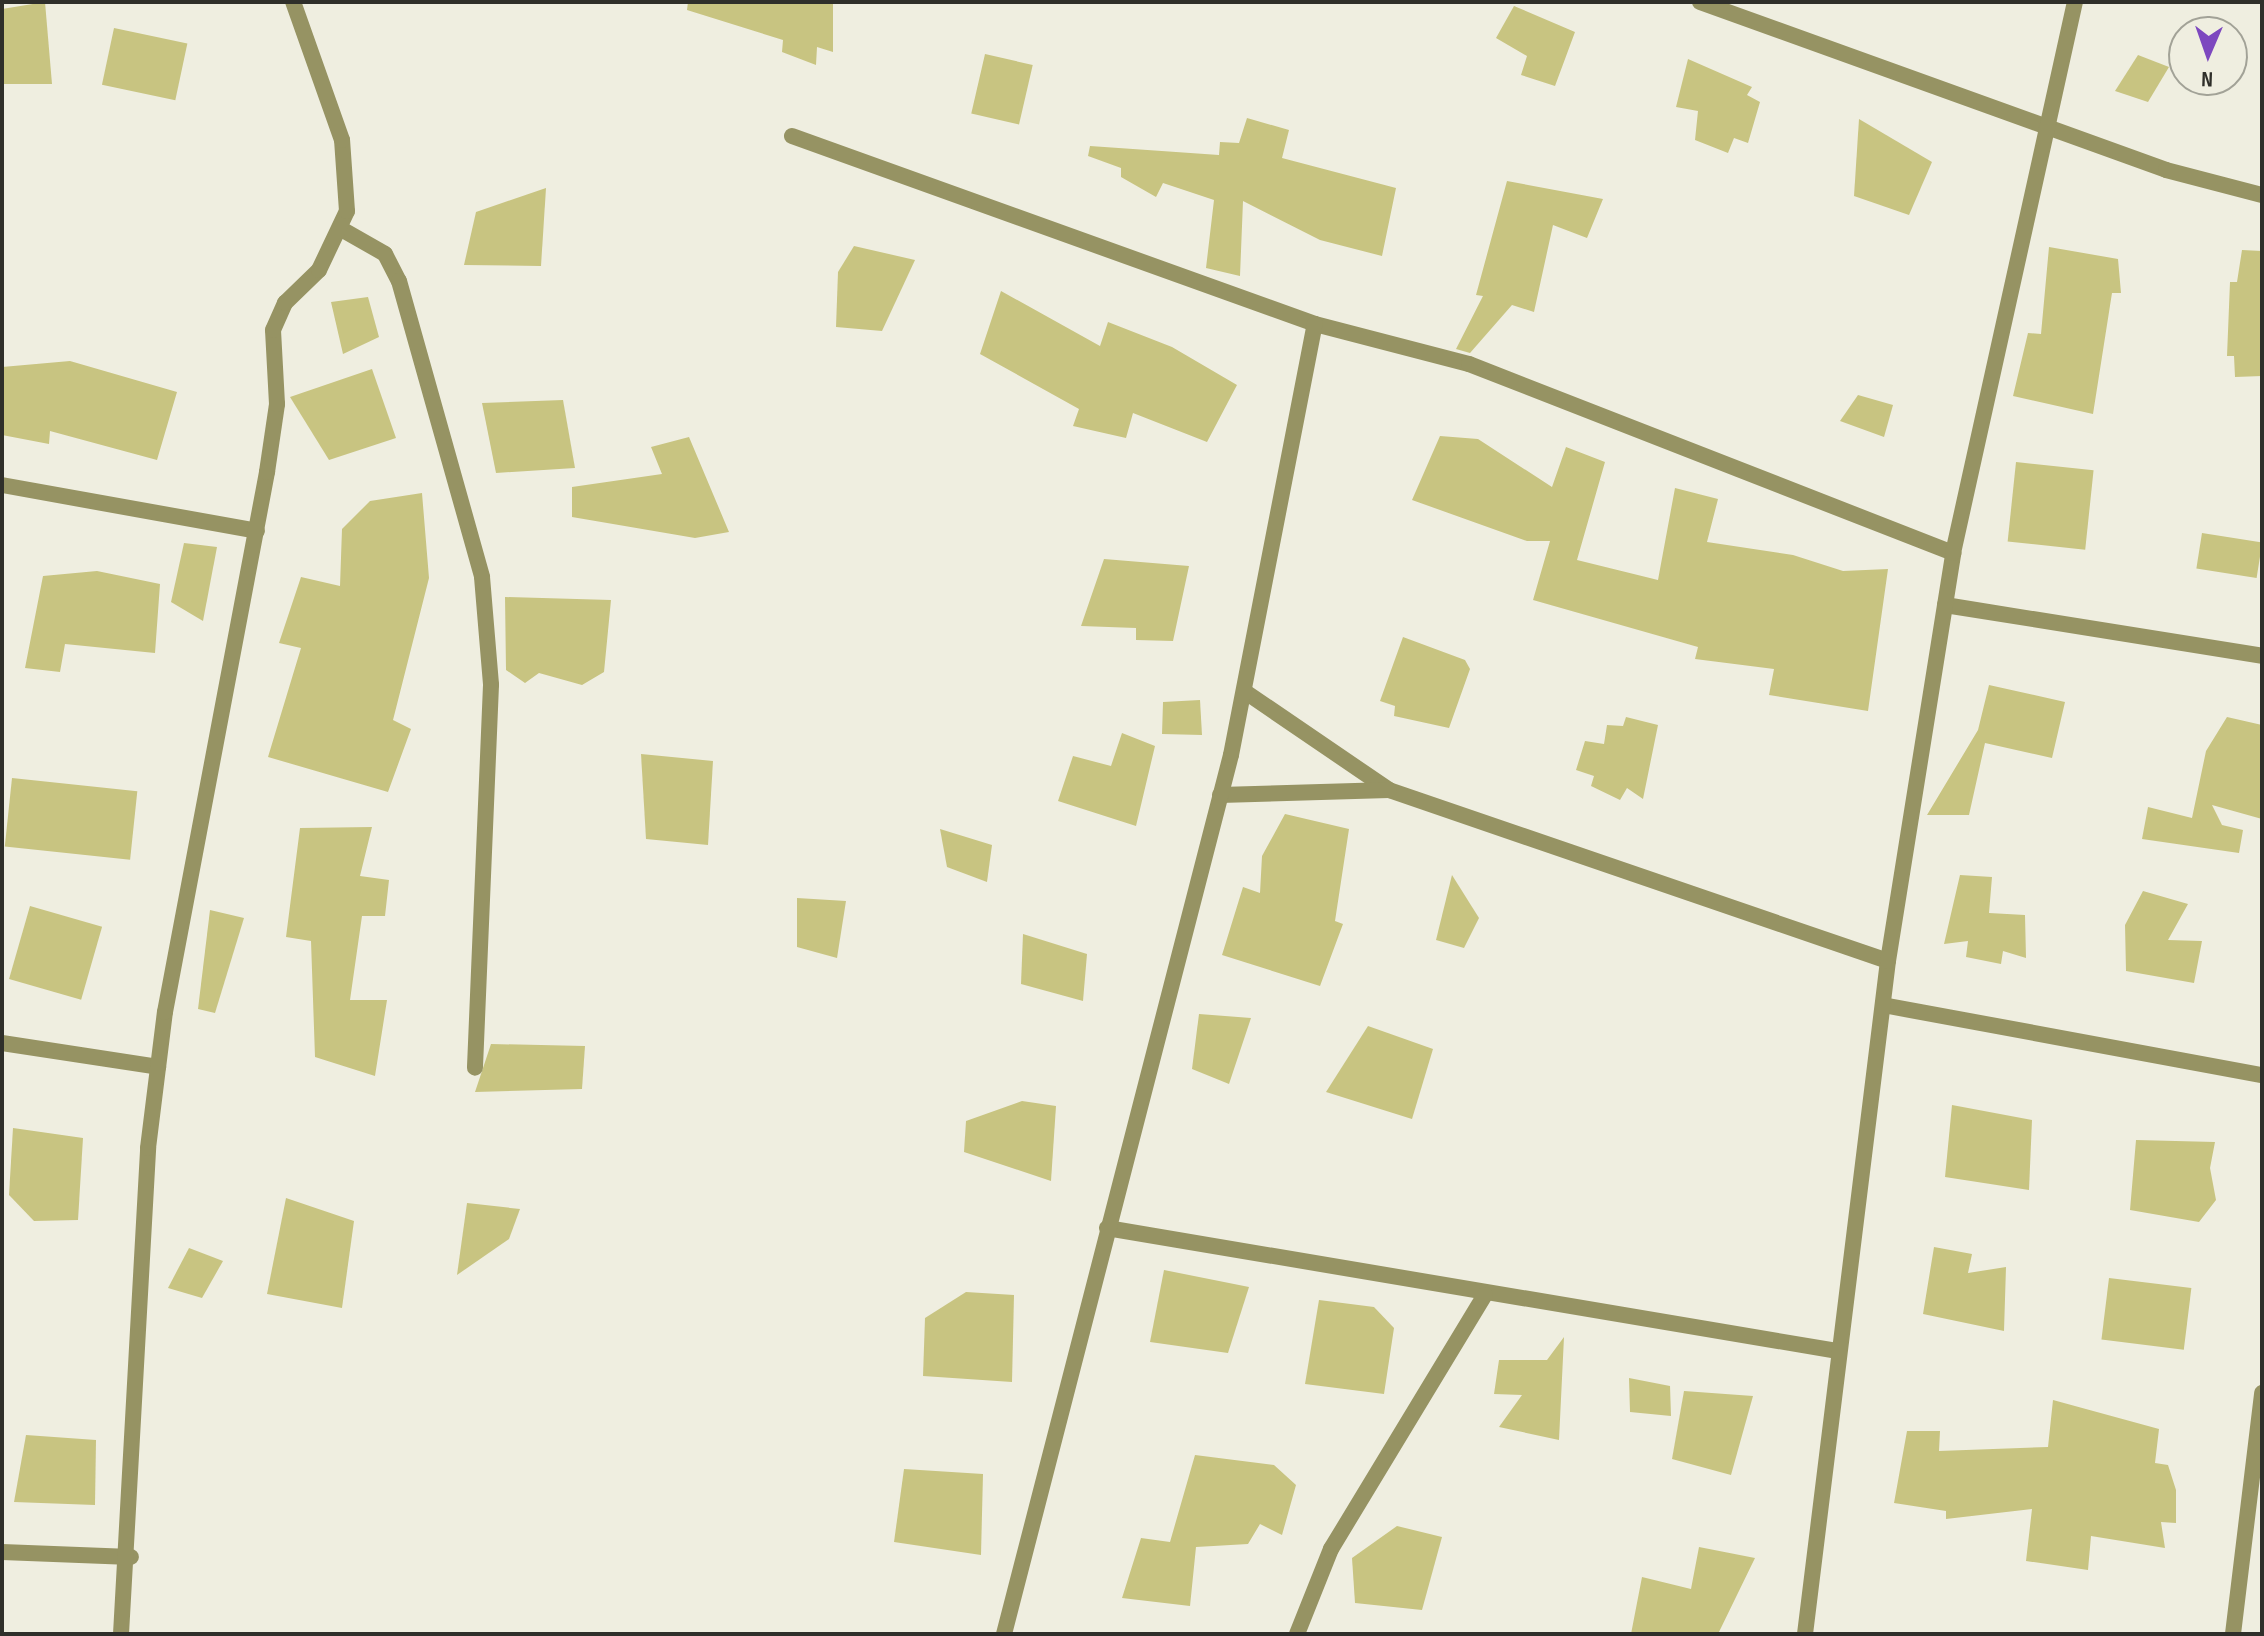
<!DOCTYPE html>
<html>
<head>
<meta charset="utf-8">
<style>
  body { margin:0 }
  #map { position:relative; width:2264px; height:1636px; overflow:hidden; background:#efeee0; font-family:"Sofia Sans Condensed",sans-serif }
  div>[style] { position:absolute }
  .building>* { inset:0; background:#c8c481; transform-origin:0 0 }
  .street>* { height:16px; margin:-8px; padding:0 8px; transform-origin:8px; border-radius:8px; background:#969363 }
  span { translate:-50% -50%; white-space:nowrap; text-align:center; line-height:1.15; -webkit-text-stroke:6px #efeee0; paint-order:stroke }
  .frame { position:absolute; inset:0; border:4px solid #2f2f2a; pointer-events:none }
  .north { position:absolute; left:2168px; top:16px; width:80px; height:80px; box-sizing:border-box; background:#efeee0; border:2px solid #a2a297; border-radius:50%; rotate:182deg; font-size:22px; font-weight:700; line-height:32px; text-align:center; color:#2f2f2a }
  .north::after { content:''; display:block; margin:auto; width:28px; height:36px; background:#7d48bf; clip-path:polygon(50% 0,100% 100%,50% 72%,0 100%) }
</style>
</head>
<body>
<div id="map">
  <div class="building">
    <div style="clip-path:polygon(45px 2px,52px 84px,2px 84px,2px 9px)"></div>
    <div style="clip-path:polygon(688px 2px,833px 2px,833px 52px,817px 47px,816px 65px,782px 52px,783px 40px,687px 10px)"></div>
    <div style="clip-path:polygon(1514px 6px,1575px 32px,1555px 86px,1521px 75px,1527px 56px,1496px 38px)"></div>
    <div style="left:114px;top:28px;width:75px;height:58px;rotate:12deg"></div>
    <div style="left:985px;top:54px;width:49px;height:61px;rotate:13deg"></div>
    <div style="clip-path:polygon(2138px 55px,2169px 67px,2148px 102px,2115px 91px)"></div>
    <div style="clip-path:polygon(1688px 59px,1752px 87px,1747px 95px,1760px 102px,1748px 143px,1734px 138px,1728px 153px,1695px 140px,1698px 111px,1676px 107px)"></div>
    <div style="clip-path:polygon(1247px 118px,1289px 130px,1282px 158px,1396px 188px,1382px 256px,1320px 240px,1243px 201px,1240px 276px,1206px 268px,1214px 200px,1163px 183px,1156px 197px,1121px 177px,1121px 168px,1088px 156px,1090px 146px,1219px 155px,1220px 142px,1239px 143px)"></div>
    <div style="clip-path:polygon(1859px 119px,1932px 162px,1909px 215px,1854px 196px)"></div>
    <div style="clip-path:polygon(1507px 181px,1603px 199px,1587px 238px,1553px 225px,1534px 312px,1512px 305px,1470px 353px,1456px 349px,1483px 296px,1476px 295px)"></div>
    <div style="clip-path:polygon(546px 188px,541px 266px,464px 265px,476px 212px)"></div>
    <div style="clip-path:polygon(854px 246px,915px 260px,882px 331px,836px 327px,838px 272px)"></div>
    <div style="clip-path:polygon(2049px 247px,2118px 259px,2121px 293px,2112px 293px,2093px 414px,2013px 396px,2028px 333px,2041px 334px)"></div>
    <div style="clip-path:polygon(2242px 250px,2262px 251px,2262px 376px,2235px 377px,2234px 356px,2227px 356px,2230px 282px,2237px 282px)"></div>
    <div style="clip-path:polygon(1001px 291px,1100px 346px,1108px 322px,1172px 347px,1237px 385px,1207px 442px,1133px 413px,1126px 438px,1073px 426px,1079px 409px,980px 354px)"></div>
    <div style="clip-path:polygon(368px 297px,379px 337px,343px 354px,331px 302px)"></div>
    <div style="clip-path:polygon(70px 361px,177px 392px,157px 460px,50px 431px,49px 444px,2px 435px,2px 367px)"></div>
    <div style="clip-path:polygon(372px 369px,396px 438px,329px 460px,290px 397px)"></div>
    <div style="clip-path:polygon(1858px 395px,1893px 405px,1884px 437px,1840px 421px)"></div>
    <div style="clip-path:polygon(563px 400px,575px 468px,496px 473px,482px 403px)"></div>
    <div style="clip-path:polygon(1440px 436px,1478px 439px,1552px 487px,1566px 447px,1605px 462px,1577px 560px,1658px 580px,1675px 488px,1718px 499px,1707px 542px,1793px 555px,1843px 571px,1888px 569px,1868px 711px,1769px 695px,1774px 669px,1695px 659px,1698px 647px,1533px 600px,1550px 541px,1527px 541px,1412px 500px)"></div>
    <div style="clip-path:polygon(689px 437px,729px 532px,695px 538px,572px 517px,572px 487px,662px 474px,651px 447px)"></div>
    <div style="left:2016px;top:462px;width:78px;height:80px;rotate:6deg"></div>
    <div style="clip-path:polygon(422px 493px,429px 578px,393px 720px,411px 729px,388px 792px,268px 757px,301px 648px,279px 643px,301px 577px,340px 586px,342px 529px,370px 501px)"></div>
    <div style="left:2202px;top:533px;width:61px;height:36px;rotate:9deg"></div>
    <div style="clip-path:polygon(184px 543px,217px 547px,203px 621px,171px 602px)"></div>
    <div style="clip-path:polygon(1104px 559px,1189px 566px,1173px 641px,1136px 640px,1136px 628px,1081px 626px)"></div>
    <div style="clip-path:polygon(97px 571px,160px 584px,155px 653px,65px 644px,60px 672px,25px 668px,43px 576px)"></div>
    <div style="clip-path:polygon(505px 597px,611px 600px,604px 672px,582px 685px,539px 673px,525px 683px,506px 670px)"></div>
    <div style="clip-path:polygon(1403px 637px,1465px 660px,1470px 669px,1449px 728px,1394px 716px,1395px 706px,1380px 701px)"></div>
    <div style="clip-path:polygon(1989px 685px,2065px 702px,2052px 758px,1985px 743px,1969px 815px,1927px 815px,1978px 730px)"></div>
    <div style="clip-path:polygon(1200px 700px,1202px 735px,1162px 734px,1163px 702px)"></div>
    <div style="clip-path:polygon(1626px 717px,1658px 725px,1643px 799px,1627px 788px,1620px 800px,1591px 786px,1594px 776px,1576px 770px,1585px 741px,1604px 744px,1607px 725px,1623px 726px)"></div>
    <div style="clip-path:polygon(2227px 717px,2262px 725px,2262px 819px,2212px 805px,2222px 825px,2243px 830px,2239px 853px,2142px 839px,2148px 807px,2192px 818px,2206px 751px)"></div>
    <div style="clip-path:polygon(1122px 733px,1155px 746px,1136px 826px,1058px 801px,1073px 756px,1111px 766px)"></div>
    <div style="clip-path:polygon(641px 754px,713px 761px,708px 845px,646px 839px)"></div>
    <div style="left:12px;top:778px;width:126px;height:69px;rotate:6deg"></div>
    <div style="clip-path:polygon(1285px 814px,1349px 829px,1335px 921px,1343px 924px,1320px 986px,1222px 955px,1243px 887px,1260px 893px,1262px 856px)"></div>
    <div style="clip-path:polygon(372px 827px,360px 876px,389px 880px,385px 916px,362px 916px,350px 1000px,387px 1000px,375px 1076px,315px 1057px,311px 941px,286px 937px,300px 828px)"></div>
    <div style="clip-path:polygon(940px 829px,992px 845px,987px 882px,947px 867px)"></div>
    <div style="clip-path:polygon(1452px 875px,1479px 918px,1464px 948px,1436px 940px)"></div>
    <div style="clip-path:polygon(1960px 875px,1992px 877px,1989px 913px,2025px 915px,2026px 958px,2003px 951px,2001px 964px,1966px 957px,1968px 941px,1944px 944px)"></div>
    <div style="clip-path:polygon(2143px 891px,2188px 904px,2168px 940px,2202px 941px,2194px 983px,2126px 971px,2125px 925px)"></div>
    <div style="clip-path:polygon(797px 898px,846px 901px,837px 958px,797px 947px)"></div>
    <div style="left:30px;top:906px;width:75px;height:76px;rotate:16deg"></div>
    <div style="clip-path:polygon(210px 910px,244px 918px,215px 1013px,198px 1009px)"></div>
    <div style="clip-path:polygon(1023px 934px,1087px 954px,1083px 1001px,1021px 984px)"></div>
    <div style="clip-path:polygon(1199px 1014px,1251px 1018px,1229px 1084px,1192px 1069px)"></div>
    <div style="clip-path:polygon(1368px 1026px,1433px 1049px,1412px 1119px,1326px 1092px)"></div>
    <div style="clip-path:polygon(491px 1044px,585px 1046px,582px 1089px,475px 1092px)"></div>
    <div style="clip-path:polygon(1022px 1101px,1056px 1106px,1051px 1181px,964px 1152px,966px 1121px)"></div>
    <div style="clip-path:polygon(1952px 1105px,2032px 1120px,2029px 1190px,1945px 1177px)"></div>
    <div style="clip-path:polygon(13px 1128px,83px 1138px,78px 1220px,34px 1221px,9px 1195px)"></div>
    <div style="clip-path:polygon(2136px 1140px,2215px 1142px,2210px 1168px,2216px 1200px,2199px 1222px,2130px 1210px)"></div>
    <div style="clip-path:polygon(286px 1198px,354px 1221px,342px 1308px,267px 1294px)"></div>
    <div style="clip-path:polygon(467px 1203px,520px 1209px,509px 1239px,457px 1275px)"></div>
    <div style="clip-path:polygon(1934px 1247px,1972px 1254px,1968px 1273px,2006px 1267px,2004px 1331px,1923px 1314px)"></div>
    <div style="clip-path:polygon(189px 1248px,223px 1261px,202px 1298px,168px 1288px)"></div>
    <div style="clip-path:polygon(1164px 1270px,1249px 1287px,1228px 1353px,1150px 1342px)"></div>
    <div style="left:2109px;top:1278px;width:83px;height:62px;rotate:7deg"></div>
    <div style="clip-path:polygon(966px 1292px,1014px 1295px,1012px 1382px,923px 1376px,925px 1318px)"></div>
    <div style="clip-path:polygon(1319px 1300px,1374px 1307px,1394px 1328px,1384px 1394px,1305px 1384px)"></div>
    <div style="clip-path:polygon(1564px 1337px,1559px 1440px,1499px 1427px,1522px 1395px,1494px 1394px,1499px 1360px,1547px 1360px)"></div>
    <div style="clip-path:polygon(1629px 1378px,1670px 1386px,1671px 1416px,1630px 1412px)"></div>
    <div style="clip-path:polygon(1684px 1391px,1753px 1396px,1731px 1475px,1672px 1459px)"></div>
    <div style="clip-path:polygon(2053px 1400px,2159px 1429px,2155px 1463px,2168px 1465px,2176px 1490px,2176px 1523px,2161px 1522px,2165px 1548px,2091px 1536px,2088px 1570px,2026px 1561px,2032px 1509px,1946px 1519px,1946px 1511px,1894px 1503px,1907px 1431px,1940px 1431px,1939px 1451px,2048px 1447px)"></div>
    <div style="clip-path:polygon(26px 1435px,96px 1440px,95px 1505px,14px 1502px)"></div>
    <div style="clip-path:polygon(1195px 1455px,1274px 1465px,1296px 1485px,1282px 1535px,1260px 1524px,1248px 1544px,1196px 1547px,1190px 1606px,1122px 1598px,1141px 1538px,1170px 1542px)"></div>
    <div style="clip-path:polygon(904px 1469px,983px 1474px,981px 1555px,894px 1542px)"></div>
    <div style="clip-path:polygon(1397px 1526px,1442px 1537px,1422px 1610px,1355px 1603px,1352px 1558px)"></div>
    <div style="clip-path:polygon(1699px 1547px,1755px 1558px,1718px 1634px,1631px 1634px,1642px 1577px,1691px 1589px)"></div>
  </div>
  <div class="street">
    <div style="left:1700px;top:2px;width:495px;rotate:19.8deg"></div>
    <div style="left:2166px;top:170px;width:99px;rotate:14.6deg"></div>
    <div style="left:792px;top:136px;width:556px;rotate:19.77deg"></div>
    <div style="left:1315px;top:324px;width:159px;rotate:14.6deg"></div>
    <div style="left:1469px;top:364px;width:520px;rotate:21.33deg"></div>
    <div style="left:343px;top:230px;width:48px;rotate:29.7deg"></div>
    <div style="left:385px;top:254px;width:30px;rotate:63deg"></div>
    <div style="left:399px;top:281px;width:307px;rotate:74.3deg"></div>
    <div style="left:482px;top:577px;width:108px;rotate:85.2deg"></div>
    <div style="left:491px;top:685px;width:383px;rotate:92.4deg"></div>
    <div style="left:2px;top:485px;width:259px;rotate:10.2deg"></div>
    <div style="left:1945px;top:605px;width:321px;rotate:9.1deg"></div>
    <div style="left:1244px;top:691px;width:176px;rotate:34.3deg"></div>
    <div style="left:1389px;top:790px;width:527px;rotate:18.92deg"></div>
    <div style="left:1220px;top:795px;width:169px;rotate:-1.7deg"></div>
    <div style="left:1883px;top:1005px;width:385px;rotate:10.5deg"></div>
    <div style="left:2px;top:1043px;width:158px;rotate:8.7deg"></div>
    <div style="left:1107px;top:1228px;width:740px;rotate:9.56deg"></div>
    <div style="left:2px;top:1552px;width:129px;rotate:2.2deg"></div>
    <div style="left:121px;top:1634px;width:487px;rotate:-86.8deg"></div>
    <div style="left:148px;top:1148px;width:137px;rotate:-82.9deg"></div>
    <div style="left:165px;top:1012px;width:550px;rotate:-79.3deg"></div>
    <div style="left:267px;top:472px;width:69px;rotate:-81.6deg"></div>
    <div style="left:277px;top:404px;width:74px;rotate:-93.1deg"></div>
    <div style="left:273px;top:330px;width:30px;rotate:-66deg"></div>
    <div style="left:285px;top:303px;width:47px;rotate:-44.1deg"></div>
    <div style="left:319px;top:270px;width:65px;rotate:-64.6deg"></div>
    <div style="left:347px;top:211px;width:71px;rotate:-94deg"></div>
    <div style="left:342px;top:140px;width:146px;rotate:-109.5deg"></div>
    <div style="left:1004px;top:1634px;width:908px;rotate:-75.52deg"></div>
    <div style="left:1231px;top:755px;width:439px;rotate:-79deg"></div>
    <div style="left:1297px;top:1634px;width:92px;rotate:-68.2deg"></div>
    <div style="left:1331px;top:1549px;width:297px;rotate:-58.8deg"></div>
    <div style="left:1805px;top:1634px;width:678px;rotate:-82.97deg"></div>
    <div style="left:1888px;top:961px;width:413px;rotate:-80.9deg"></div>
    <div style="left:1953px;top:553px;width:564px;rotate:-77.52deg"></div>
    <div style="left:2233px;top:1634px;width:243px;rotate:-83.1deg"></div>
  </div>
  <div class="frame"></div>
  <div class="north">N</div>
</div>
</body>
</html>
